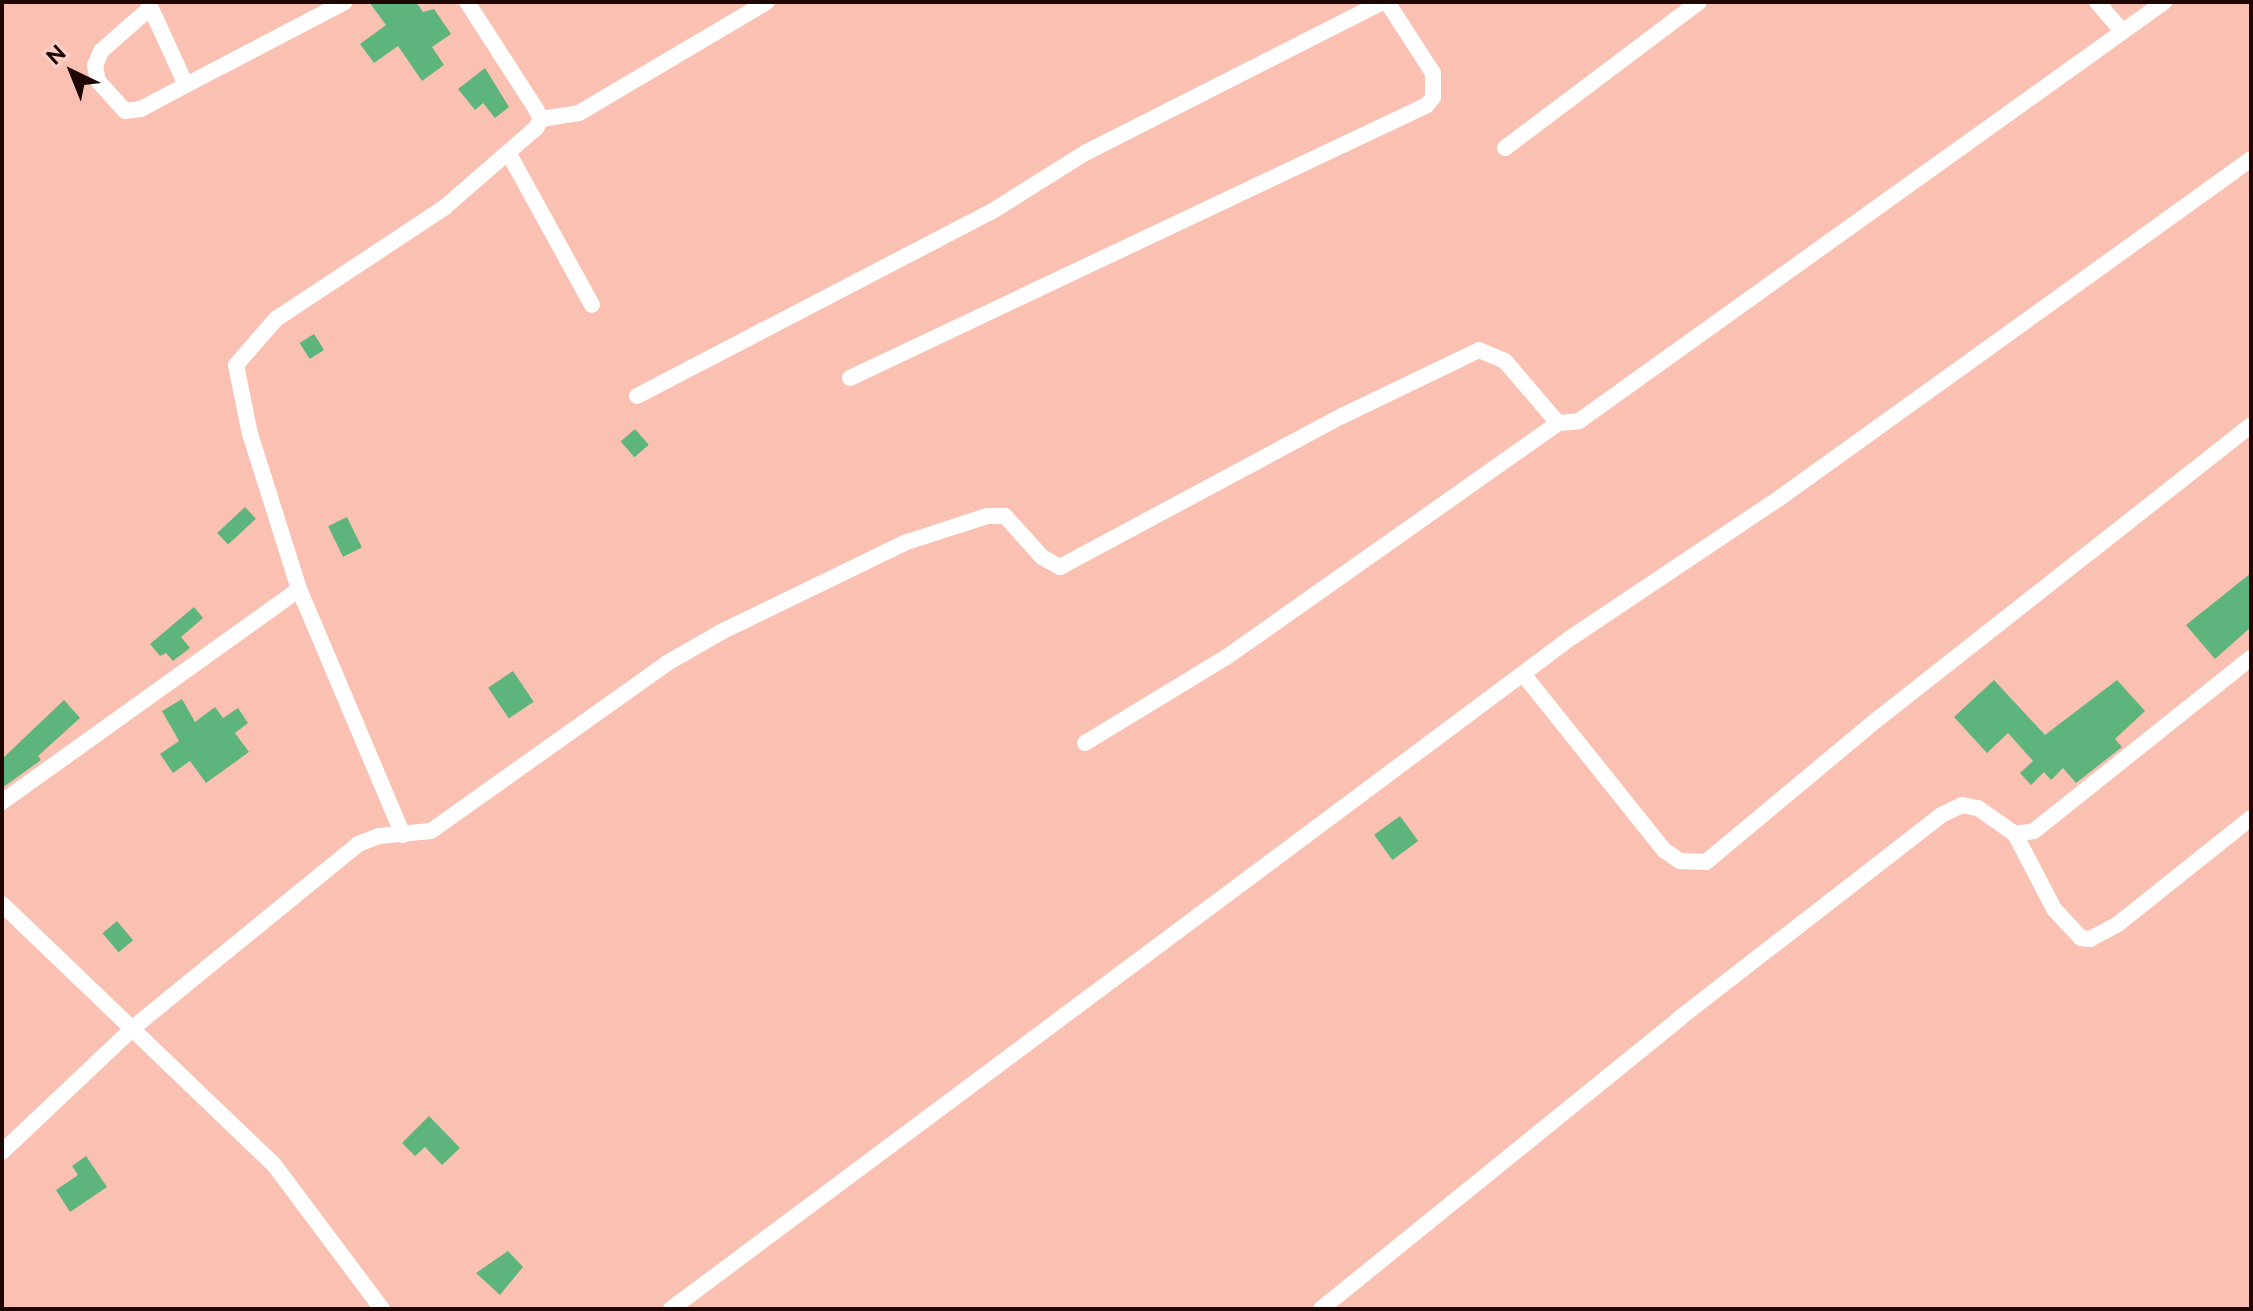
<!DOCTYPE html>
<html>
<head>
<meta charset="utf-8">
<style>
  body { margin:0 }
  #map { position:relative; width:2253px; height:1311px; overflow:hidden; background:#fac0b2; font-family:Raleway,sans-serif }
  div>[style] { position:absolute }
  .building>* { inset:0; background:#5db47c; transform-origin:0 0 }
  .street>* { height:16px; margin:-8px; padding:0 8px; transform-origin:8px; border-radius:8px; background:#fff }
  span { translate:-50% -50%; white-space:nowrap; text-align:center; line-height:1.15; -webkit-text-stroke:7px #fed1c6; paint-order:stroke }
  .frame { position:absolute; inset:0; border:4px solid #1e0603; pointer-events:none }
  .north { position:absolute; left:32px; top:32px; width:80px; height:80px; -webkit-text-stroke:6px #fed1c6; paint-order:stroke; rotate:317deg; font-size:22px; font-weight:700; line-height:32px; text-align:center; color:#1e0603 }
  .north::after { content:''; display:block; margin:auto; width:28px; height:36px; background:#1e0603; clip-path:polygon(50% 0,100% 100%,50% 72%,0 100%) }
</style>
</head>
<body>
<div id="map">
  <div class="building">
    <div style="clip-path:polygon(369px 2px,416px 2px,423px 12px,434px 9px,451px 34px,432px 47px,444px 65px,422px 81px,398px 46px,374px 63px,360px 44px,386px 25px)"></div>
    <div style="clip-path:polygon(485px 68px,509px 107px,495px 118px,483px 103px,475px 110px,458px 89px)"></div>
    <div style="left:314px;top:334px;width:19px;height:17px;rotate:58deg"></div>
    <div style="left:635px;top:429px;width:21px;height:19px;rotate:49deg"></div>
    <div style="left:245px;top:507px;width:16px;height:38px;rotate:47deg"></div>
    <div style="left:347px;top:517px;width:34px;height:21px;rotate:64deg"></div>
    <div style="clip-path:polygon(2251px 573px,2251px 627px,2215px 659px,2186px 625px)"></div>
    <div style="clip-path:polygon(194px 607px,203px 618px,181px 637px,190px 648px,173px 661px,166px 653px,160px 656px,150px 644px)"></div>
    <div style="left:513px;top:671px;width:37px;height:30px;rotate:56deg"></div>
    <div style="clip-path:polygon(1994px 680px,2045px 735px,2117px 680px,2145px 711px,2115px 739px,2122px 747px,2076px 783px,2063px 768px,2051px 780px,2044px 772px,2031px 785px,2020px 773px,2033px 761px,2008px 733px,1987px 753px,1954px 717px)"></div>
    <div style="clip-path:polygon(182px 699px,195px 722px,215px 707px,223px 718px,238px 708px,248px 723px,235px 733px,249px 752px,206px 783px,190px 761px,173px 773px,160px 754px,179px 741px,162px 711px)"></div>
    <div style="clip-path:polygon(64px 700px,80px 718px,38px 756px,41px 760px,2px 788px,2px 759px)"></div>
    <div style="left:1400px;top:816px;width:31px;height:32px;rotate:54deg"></div>
    <div style="left:117px;top:921px;width:25px;height:19px;rotate:50deg"></div>
    <div style="clip-path:polygon(429px 1116px,460px 1148px,442px 1165px,425px 1147px,415px 1156px,402px 1143px)"></div>
    <div style="clip-path:polygon(86px 1156px,107px 1187px,70px 1212px,56px 1190px,78px 1175px,72px 1166px)"></div>
    <div style="clip-path:polygon(508px 1251px,523px 1267px,500px 1295px,476px 1273px)"></div>
  </div>
  <div class="street">
    <div style="left:148px;top:2px;width:91px;rotate:65.4deg"></div>
    <div style="left:186px;top:85px;width:179px;rotate:-27.6deg"></div>
    <div style="left:2097px;top:2px;width:38px;rotate:49deg"></div>
    <div style="left:150px;top:8px;width:65px;rotate:138.7deg"></div>
    <div style="left:101px;top:51px;width:16px;rotate:112deg"></div>
    <div style="left:95px;top:66px;width:15px;rotate:79deg"></div>
    <div style="left:98px;top:81px;width:40px;rotate:48deg"></div>
    <div style="left:125px;top:111px;width:16px;rotate:-7deg"></div>
    <div style="left:141px;top:109px;width:51px;rotate:-28.1deg"></div>
    <div style="left:541px;top:119px;width:38px;rotate:-9deg"></div>
    <div style="left:579px;top:113px;width:218px;rotate:-30.6deg"></div>
    <div style="left:1505px;top:148px;width:243px;rotate:-37deg"></div>
    <div style="left:509px;top:154px;width:172px;rotate:61.2deg"></div>
    <div style="left:850px;top:378px;width:638px;rotate:-25.32deg"></div>
    <div style="left:1427px;top:105px;width:10px;rotate:-53deg"></div>
    <div style="left:1433px;top:97px;width:24px;rotate:-90deg"></div>
    <div style="left:1433px;top:73px;width:85px;rotate:-122.9deg"></div>
    <div style="left:637px;top:396px;width:399px;rotate:-27.5deg"></div>
    <div style="left:991px;top:212px;width:111px;rotate:-32.1deg"></div>
    <div style="left:1085px;top:153px;width:333px;rotate:-26.9deg"></div>
    <div style="left:1523px;top:674px;width:226px;rotate:51.3deg"></div>
    <div style="left:1664px;top:850px;width:19px;rotate:35deg"></div>
    <div style="left:1680px;top:861px;width:26px;rotate:2deg"></div>
    <div style="left:1706px;top:862px;width:225px;rotate:-39.8deg"></div>
    <div style="left:1879px;top:718px;width:474px;rotate:-38.2deg"></div>
    <div style="left:1085px;top:743px;width:167px;rotate:-31.3deg"></div>
    <div style="left:1228px;top:656px;width:404px;rotate:-35.2deg"></div>
    <div style="left:2px;top:802px;width:365px;rotate:-35.6deg"></div>
    <div style="left:2015px;top:834px;width:85px;rotate:62.5deg"></div>
    <div style="left:2054px;top:909px;width:40px;rotate:47deg"></div>
    <div style="left:2081px;top:938px;width:9px;rotate:6deg"></div>
    <div style="left:2090px;top:939px;width:32px;rotate:-28deg"></div>
    <div style="left:2118px;top:924px;width:170px;rotate:-38.6deg"></div>
    <div style="left:403px;top:835px;width:267px;rotate:-112.9deg"></div>
    <div style="left:299px;top:589px;width:163px;rotate:-107.5deg"></div>
    <div style="left:250px;top:434px;width:70px;rotate:-101.5deg"></div>
    <div style="left:236px;top:365px;width:61px;rotate:-49deg"></div>
    <div style="left:276px;top:319px;width:203px;rotate:-33.5deg"></div>
    <div style="left:445px;top:207px;width:121px;rotate:-41deg"></div>
    <div style="left:536px;top:128px;width:10px;rotate:-61deg"></div>
    <div style="left:541px;top:119px;width:11px;rotate:-117deg"></div>
    <div style="left:536px;top:109px;width:127px;rotate:-122.8deg"></div>
    <div style="left:2px;top:904px;width:378px;rotate:43.8deg"></div>
    <div style="left:275px;top:1166px;width:179px;rotate:53.2deg"></div>
    <div style="left:2px;top:1152px;width:182px;rotate:-43.4deg"></div>
    <div style="left:134px;top:1027px;width:289px;rotate:-39.2deg"></div>
    <div style="left:358px;top:844px;width:22px;rotate:-21deg"></div>
    <div style="left:379px;top:836px;width:52px;rotate:-5.5deg"></div>
    <div style="left:431px;top:831px;width:290px;rotate:-35.4deg"></div>
    <div style="left:667px;top:663px;width:64px;rotate:-29.7deg"></div>
    <div style="left:723px;top:631px;width:201px;rotate:-25.9deg"></div>
    <div style="left:904px;top:543px;width:87px;rotate:-18deg"></div>
    <div style="left:987px;top:516px;width:18px"></div>
    <div style="left:1005px;top:516px;width:55px;rotate:47.9deg"></div>
    <div style="left:1042px;top:557px;width:21px;rotate:29deg"></div>
    <div style="left:1060px;top:567px;width:320px;rotate:-28.2deg"></div>
    <div style="left:1342px;top:416px;width:152px;rotate:-25.7deg"></div>
    <div style="left:1479px;top:350px;width:28px;rotate:23deg"></div>
    <div style="left:1505px;top:361px;width:82px;rotate:49.5deg"></div>
    <div style="left:1558px;top:423px;width:21px;rotate:-5deg"></div>
    <div style="left:1579px;top:421px;width:720px;rotate:-35.61deg"></div>
    <div style="left:671px;top:1309px;width:1124px;rotate:-36.72deg"></div>
    <div style="left:1572px;top:637px;width:252px;rotate:-33.8deg"></div>
    <div style="left:1781px;top:497px;width:579px;rotate:-35.72deg"></div>
    <div style="left:1321px;top:1309px;width:464px;rotate:-39deg"></div>
    <div style="left:1681px;top:1017px;width:329px;rotate:-37.8deg"></div>
    <div style="left:1941px;top:815px;width:23px;rotate:-25deg"></div>
    <div style="left:1962px;top:805px;width:16px;rotate:11deg"></div>
    <div style="left:1978px;top:808px;width:45px;rotate:35.1deg"></div>
    <div style="left:2015px;top:834px;width:19px;rotate:-9deg"></div>
    <div style="left:2034px;top:831px;width:278px;rotate:-38.6deg"></div>
  </div>
  <div class="frame"></div>
  <div class="north">N</div>
</div>
</body>
</html>
